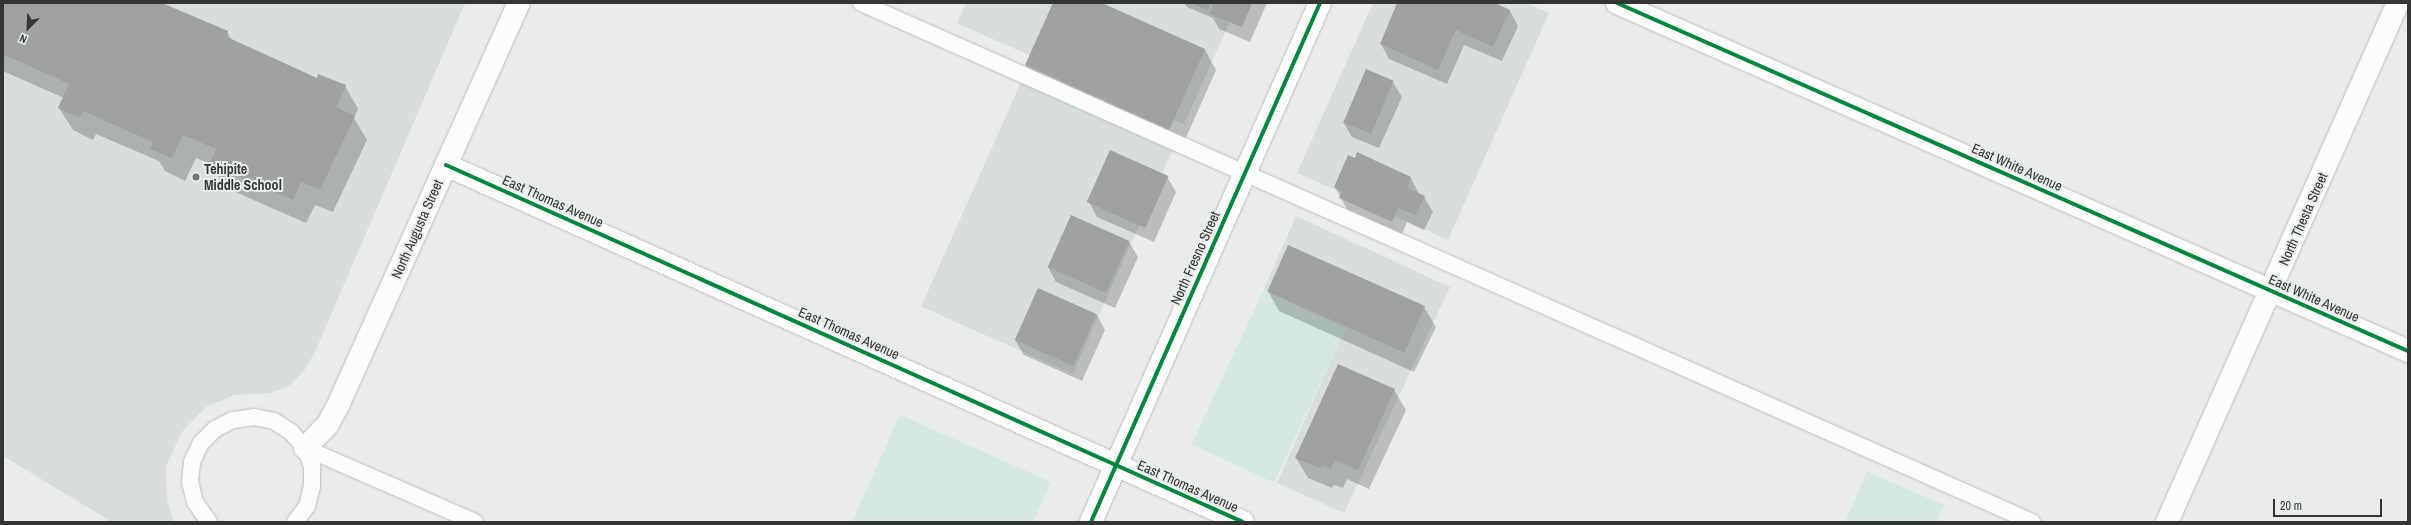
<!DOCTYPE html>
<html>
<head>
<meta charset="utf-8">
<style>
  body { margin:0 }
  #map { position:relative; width:2411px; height:525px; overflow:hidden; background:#eaeceb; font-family:"Archivo Narrow",sans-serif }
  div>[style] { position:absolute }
  .built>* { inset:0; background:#d7dedb; transform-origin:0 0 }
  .green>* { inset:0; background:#d3e9e1; transform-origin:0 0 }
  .shadow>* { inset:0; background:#0003 }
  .building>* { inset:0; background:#a0a1a1; transform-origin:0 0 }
  .roads { filter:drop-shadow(0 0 1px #bdbebe) drop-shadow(0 0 1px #bdbebe) }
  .lane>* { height:16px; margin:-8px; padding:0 8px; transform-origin:8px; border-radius:8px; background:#fcfcfc }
  .street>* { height:22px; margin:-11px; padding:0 11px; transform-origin:11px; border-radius:11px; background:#fcfcfc }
  .secondary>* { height:22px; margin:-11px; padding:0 11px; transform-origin:11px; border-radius:11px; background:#fcfcfc }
  .cycleway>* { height:4px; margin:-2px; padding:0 2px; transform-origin:2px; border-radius:2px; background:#00873e }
  .dots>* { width:11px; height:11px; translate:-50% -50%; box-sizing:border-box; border:2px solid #e9edeb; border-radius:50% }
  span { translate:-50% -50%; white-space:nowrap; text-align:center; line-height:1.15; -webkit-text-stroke:4px #e9edeb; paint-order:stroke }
  .street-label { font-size:14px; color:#343635 }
  .poi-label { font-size:14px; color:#343635; font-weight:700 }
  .left { translate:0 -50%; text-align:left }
  .frame { position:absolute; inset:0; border:4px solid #343635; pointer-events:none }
  .north { position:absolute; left:8px; top:8px; width:40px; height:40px; -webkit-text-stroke:3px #e9edeb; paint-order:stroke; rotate:204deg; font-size:11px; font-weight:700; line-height:16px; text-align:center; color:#343635 }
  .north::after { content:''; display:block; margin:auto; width:14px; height:18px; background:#343635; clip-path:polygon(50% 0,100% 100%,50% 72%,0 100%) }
  .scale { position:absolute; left:2273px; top:499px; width:109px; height:18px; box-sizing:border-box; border:2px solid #343635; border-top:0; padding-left:5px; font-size:12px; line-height:14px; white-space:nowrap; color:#343635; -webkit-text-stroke:3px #e9edeb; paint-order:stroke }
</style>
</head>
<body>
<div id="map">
  <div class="built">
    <div style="clip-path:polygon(3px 3px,465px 3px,315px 352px,304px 371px,290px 385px,271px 393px,234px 395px,206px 407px,182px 432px,166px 466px,167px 501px,174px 522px,112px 522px,3px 456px)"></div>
    <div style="clip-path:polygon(966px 3px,1238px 3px,1184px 124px,957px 23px)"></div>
    <div style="clip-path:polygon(1373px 3px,1526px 3px,1549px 13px,1448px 240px,1297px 173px)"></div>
    <div style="left:1022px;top:80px;width:166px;height:248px;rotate:24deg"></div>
    <div style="clip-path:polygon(1296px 216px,1450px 287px,1344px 513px,1277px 483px,1345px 329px,1263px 291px)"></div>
  </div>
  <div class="green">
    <div style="left:1263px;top:291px;width:91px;height:169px;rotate:25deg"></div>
    <div style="clip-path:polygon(900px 415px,1051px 482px,1033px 522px,852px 522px)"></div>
    <div style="clip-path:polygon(1867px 472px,1944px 505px,1936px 522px,1845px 522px)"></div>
  </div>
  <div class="shadow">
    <div style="clip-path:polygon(3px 3px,160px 3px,227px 32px,232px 40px,317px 79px,345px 86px,358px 109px,354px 118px,367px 140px,333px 212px,315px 205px,306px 223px,224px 187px,211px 164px,196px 158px,185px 181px,165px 171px,159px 161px,96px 134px,93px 140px,73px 130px,59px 108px,64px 98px,3px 71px)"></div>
    <div style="clip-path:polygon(1054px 3px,1100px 3px,1205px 50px,1216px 70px,1181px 149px,1037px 85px,1026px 65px)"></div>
    <div style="clip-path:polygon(1184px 3px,1267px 3px,1250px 42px,1219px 29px,1213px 18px,1187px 7px)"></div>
    <div style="clip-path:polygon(1398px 3px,1492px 3px,1510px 11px,1518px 26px,1502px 61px,1464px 45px,1447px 84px,1389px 59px,1381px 44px)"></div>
    <div style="clip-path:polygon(1393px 82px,1402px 97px,1379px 148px,1352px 137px,1343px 122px)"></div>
    <div style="clip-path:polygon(1110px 151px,1167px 177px,1176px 192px,1154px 242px,1097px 217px,1089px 202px)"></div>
    <div style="clip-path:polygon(1358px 153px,1411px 178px,1419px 194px,1424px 197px,1433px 212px,1424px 230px,1407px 222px,1401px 237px,1349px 213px,1335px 187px,1349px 156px,1355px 159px)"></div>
    <div style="clip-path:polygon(1071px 216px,1129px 242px,1138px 257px,1115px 308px,1056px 282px,1048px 267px)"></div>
    <div style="clip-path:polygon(1038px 289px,1097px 315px,1105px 330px,1082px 381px,1024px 355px,1015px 340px)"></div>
    <div style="clip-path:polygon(1268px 291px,1424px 307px,1436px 327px,1414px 372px,1279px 311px)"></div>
    <div style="clip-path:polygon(1394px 390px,1406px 410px,1369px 489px,1347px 479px,1343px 488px,1334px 485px,1332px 488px,1308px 478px,1296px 458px)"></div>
  </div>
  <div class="building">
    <div style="clip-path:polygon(3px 3px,162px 3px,228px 31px,227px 37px,317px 78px,318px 74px,346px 85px,336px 107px,355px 116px,320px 190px,301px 182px,293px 200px,210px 164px,216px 149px,183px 135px,172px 158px,150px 149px,153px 142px,83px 111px,80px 118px,58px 108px,69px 84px,3px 54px)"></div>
    <div style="clip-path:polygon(1053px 3px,1102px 3px,1205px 49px,1169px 130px,1025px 65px)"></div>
    <div style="clip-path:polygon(1191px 3px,1211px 3px,1208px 10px)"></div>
    <div style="clip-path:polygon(1214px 3px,1252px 3px,1242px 27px,1209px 14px)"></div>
    <div style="clip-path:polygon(1397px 3px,1495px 3px,1510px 10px,1493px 47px,1456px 30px,1438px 70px,1380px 44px)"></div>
    <div style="left:1366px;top:69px;width:30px;height:58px;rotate:23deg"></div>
    <div style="left:1110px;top:150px;width:64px;height:57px;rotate:24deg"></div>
    <div style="clip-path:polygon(1357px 152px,1411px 177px,1407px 188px,1425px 196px,1416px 215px,1398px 208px,1392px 222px,1339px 198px,1342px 191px,1334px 187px,1348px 155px,1355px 158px)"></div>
    <div style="left:1071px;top:215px;width:64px;height:57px;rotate:24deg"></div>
    <div style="left:1288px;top:245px;width:150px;height:51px;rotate:24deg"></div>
    <div style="left:1038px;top:288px;width:64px;height:57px;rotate:24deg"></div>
    <div style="clip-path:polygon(1338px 364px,1395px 389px,1358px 470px,1335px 460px,1331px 469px,1322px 465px,1320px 468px,1295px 458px)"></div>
  </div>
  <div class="roads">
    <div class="lane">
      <div style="left:861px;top:3px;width:1281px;rotate:23.9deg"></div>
      <div style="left:305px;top:448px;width:185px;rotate:23.5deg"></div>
      <div style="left:209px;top:522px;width:24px;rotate:-125deg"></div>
      <div style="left:195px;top:502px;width:21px;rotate:-104deg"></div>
      <div style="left:190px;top:482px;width:20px;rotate:-84deg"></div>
      <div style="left:192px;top:462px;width:21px;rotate:-65deg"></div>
      <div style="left:201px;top:443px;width:20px;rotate:-45deg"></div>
      <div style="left:215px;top:429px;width:20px;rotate:-27deg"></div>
      <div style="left:233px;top:420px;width:21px;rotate:-8deg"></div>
      <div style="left:254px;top:417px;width:20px;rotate:11deg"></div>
      <div style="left:274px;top:421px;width:20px;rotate:33deg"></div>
      <div style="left:291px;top:432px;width:21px;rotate:49deg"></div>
      <div style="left:305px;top:448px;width:19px;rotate:69deg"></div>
      <div style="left:312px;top:466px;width:20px;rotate:90deg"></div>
      <div style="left:312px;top:486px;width:21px;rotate:104deg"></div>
      <div style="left:307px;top:506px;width:20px;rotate:127deg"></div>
    </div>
    <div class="street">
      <div style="left:1617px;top:3px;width:864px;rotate:23.75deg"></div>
      <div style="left:446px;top:165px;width:873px;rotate:24.13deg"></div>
      <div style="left:305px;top:448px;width:33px;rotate:-46deg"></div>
      <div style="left:328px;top:424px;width:26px;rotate:-62deg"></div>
      <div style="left:340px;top:401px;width:436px;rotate:-65.8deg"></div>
      <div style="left:2167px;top:522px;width:568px;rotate:-66.01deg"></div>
    </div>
    <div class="secondary">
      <div style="left:1091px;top:522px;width:567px;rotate:-66.19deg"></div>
    </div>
  </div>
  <div class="cycleway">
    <div style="left:1617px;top:3px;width:864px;rotate:23.75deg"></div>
    <div style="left:446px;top:165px;width:873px;rotate:24.13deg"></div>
    <div style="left:1091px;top:522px;width:567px;rotate:-66.19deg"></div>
  </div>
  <div class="dots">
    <div style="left:196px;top:177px;background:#747675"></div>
  </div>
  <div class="street-label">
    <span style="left:2017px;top:167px;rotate:24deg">East White Avenue</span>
    <span style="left:553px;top:201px;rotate:24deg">East Thomas Avenue</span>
    <span style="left:2303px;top:219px;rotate:-66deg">North Thesta Street</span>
    <span style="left:417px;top:229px;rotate:-66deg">North Augusta Street</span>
    <span style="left:1195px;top:258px;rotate:-66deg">North Fresno Street</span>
    <span style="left:2314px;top:298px;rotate:24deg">East White Avenue</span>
    <span style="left:849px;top:333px;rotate:24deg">East Thomas Avenue</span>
    <span style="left:1188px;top:486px;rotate:24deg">East Thomas Avenue</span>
  </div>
  <div class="poi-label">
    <span class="left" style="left:204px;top:177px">Tehipite<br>Middle School</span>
  </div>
  <div class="frame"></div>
  <div class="north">N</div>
  <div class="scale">20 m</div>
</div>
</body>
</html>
